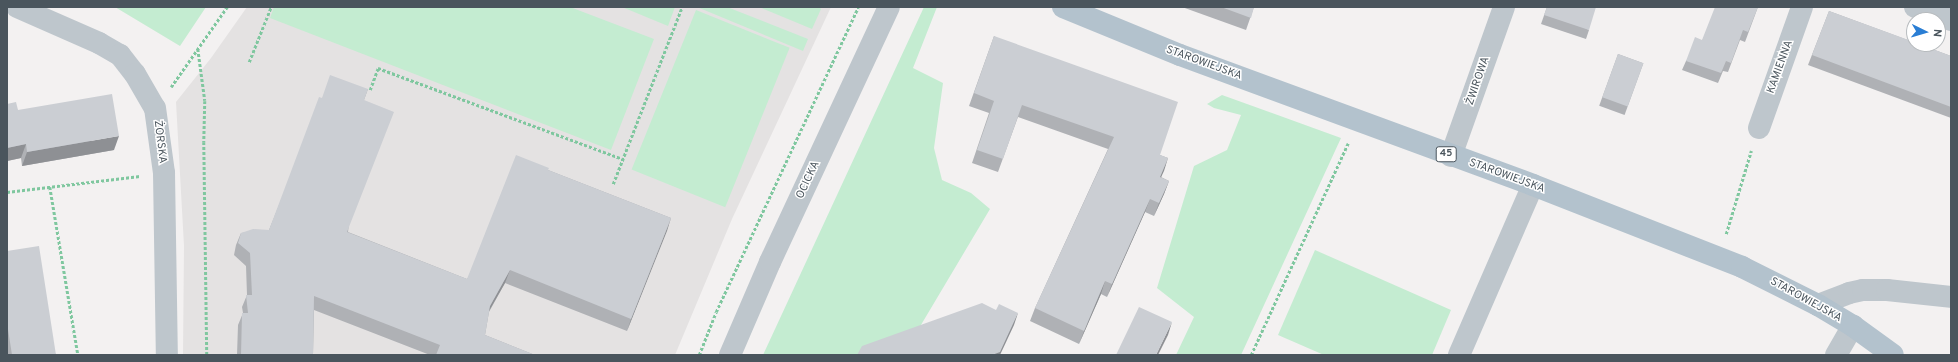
<!DOCTYPE html>
<html>
<head>
<meta charset="utf-8">
<style>
  body { margin:0 }
  #map { position:relative; width:1958px; height:362px; overflow:hidden; background:#f3f1f1; font-family:Overpass,sans-serif }
  div>[style] { position:absolute }
  .education>* { inset:0; background:#e4e2e2 }
  .green>* { inset:0; background:#c4ecd1; transform-origin:0 0 }
  .path>* { height:2.5px; margin-top:-1.25px; transform-origin:0; background:repeating-linear-gradient(90deg,#7fc79f 0 3px,transparent 0 5px) }
  .minor>* { height:22px; margin:-11px; padding:0 11px; transform-origin:11px; border-radius:11px; background:#bec6cc }
  .major>* { height:22px; margin:-11px; padding:0 11px; transform-origin:11px; border-radius:11px; background:#b3c2cd }
  .wall>* { inset:0; background:#afb1b5; transform-origin:0 0 }
  .shaded-wall>* { inset:0; background:#8e9094 }
  .building>* { inset:0; background:#cbced3; transform-origin:0 0 }
  span { translate:-50% -50%; white-space:nowrap; text-align:center; line-height:1.15; -webkit-text-stroke:3px #fff; paint-order:stroke }
  .shield-label span { padding:1px 3px; background:#fff; border:1px solid; border-radius:3px; -webkit-text-stroke-width:0 }
  .shield-label { font-size:10px; color:#4a555d; font-weight:700 }
  .street-label { font-size:11px; color:#4a555d }
  .frame { position:absolute; inset:0; border:8px solid #4a555d; pointer-events:none }
  .north { position:absolute; left:1906px; top:12px; width:40px; height:40px; box-sizing:border-box; background:#fff; border:1px solid #b7bbbe; border-radius:50%; rotate:95deg; font-size:11px; font-weight:700; line-height:16px; text-align:center; color:#4a555d }
  .north::after { content:''; display:block; margin:auto; width:14px; height:18px; background:#2a7ed4; clip-path:polygon(50% 0,100% 100%,50% 72%,0 100%) }
</style>
</head>
<body>
<div id="map">
  <div class="education">
    <div style="clip-path:polygon(247px 7px,831px 7px,732px 219px,675px 355px,183px 355px,184px 246px,176px 102px,211px 58px)"></div>
  </div>
  <div class="green">
    <div style="clip-path:polygon(115px 7px,206px 7px,180px 46px)"></div>
    <div style="clip-path:polygon(274px 7px,570px 7px,654px 39px,611px 150px,270px 18px)"></div>
    <div style="clip-path:polygon(622px 7px,675px 7px,668px 26px)"></div>
    <div style="clip-path:polygon(697px 7px,727px 7px,808px 39px,803px 51px)"></div>
    <div style="clip-path:polygon(759px 7px,819px 7px,821px 9px,812px 29px)"></div>
    <div style="clip-path:polygon(924px 7px,937px 7px,913px 68px,943px 83px,934px 148px,942px 180px,971px 193px,990px 209px,915px 335px,858px 355px,763px 355px)"></div>
    <div style="left:696px;top:10px;width:101px;height:172px;rotate:22deg"></div>
    <div style="clip-path:polygon(1222px 95px,1341px 138px,1241px 355px,1176px 355px,1194px 317px,1157px 288px,1194px 166px,1227px 150px,1241px 115px,1214px 108px,1207px 104px)"></div>
    <div style="clip-path:polygon(1315px 250px,1451px 310px,1432px 355px,1324px 355px,1278px 335px)"></div>
  </div>
  <div class="path">
    <div style="left:198px;top:49px;width:52px;rotate:82.3deg"></div>
    <div style="left:205px;top:101px;width:41px;rotate:91.4deg"></div>
    <div style="left:204px;top:142px;width:213px;rotate:89.2deg"></div>
    <div style="left:249px;top:62px;width:59px;rotate:-68.2deg"></div>
    <div style="left:171px;top:87px;width:98px;rotate:-55deg"></div>
    <div style="left:370px;top:90px;width:23px;rotate:-70deg"></div>
    <div style="left:378px;top:68px;width:261px;rotate:20.4deg"></div>
    <div style="left:613px;top:184px;width:190px;rotate:-68.7deg"></div>
    <div style="left:50px;top:187px;width:170px;rotate:80.5deg"></div>
    <div style="left:7px;top:192px;width:134px;rotate:-6.9deg"></div>
    <div style="left:1726px;top:234px;width:87px;rotate:-73.2deg"></div>
    <div style="left:699px;top:355px;width:46px;rotate:-68.4deg"></div>
    <div style="left:716px;top:312px;width:336px;rotate:-65deg"></div>
    <div style="left:1251px;top:355px;width:233px;rotate:-65.4deg"></div>
  </div>
  <div class="minor">
    <div style="left:17px;top:7px;width:90px;rotate:23.7deg"></div>
    <div style="left:99px;top:43px;width:24px;rotate:30deg"></div>
    <div style="left:120px;top:55px;width:24px;rotate:52deg"></div>
    <div style="left:135px;top:74px;width:39px;rotate:60deg"></div>
    <div style="left:155px;top:108px;width:66px;rotate:82.1deg"></div>
    <div style="left:164px;top:173px;width:182px;rotate:89.1deg"></div>
    <div style="left:1915px;top:7px;width:38px;rotate:20deg"></div>
    <div style="left:1759px;top:128px;width:128px;rotate:-70.4deg"></div>
    <div style="left:1451px;top:156px;width:158px;rotate:-70.4deg"></div>
    <div style="left:1818px;top:305px;width:33px;rotate:-21deg"></div>
    <div style="left:1849px;top:293px;width:14px;rotate:-12deg"></div>
    <div style="left:1863px;top:290px;width:24px"></div>
    <div style="left:1887px;top:290px;width:64px;rotate:6.2deg"></div>
    <div style="left:730px;top:355px;width:101px;rotate:-66.7deg"></div>
    <div style="left:770px;top:262px;width:281px;rotate:-65deg"></div>
    <div style="left:1459px;top:355px;width:185px;rotate:-66.5deg"></div>
    <div style="left:1836px;top:355px;width:34px;rotate:-60deg"></div>
  </div>
  <div class="major">
    <div style="left:1063px;top:7px;width:126px;rotate:22.3deg"></div>
    <div style="left:1180px;top:55px;width:376px;rotate:20.2deg"></div>
    <div style="left:1533px;top:185px;width:225px;rotate:21.4deg"></div>
    <div style="left:1742px;top:267px;width:85px;rotate:26.6deg"></div>
    <div style="left:1818px;top:305px;width:41px;rotate:31deg"></div>
    <div style="left:1853px;top:326px;width:49px;rotate:35.9deg"></div>
  </div>
  <div class="wall">
    <div style="clip-path:polygon(1182px 7px,1254px 7px,1246px 30px)"></div>
    <div style="clip-path:polygon(1547px 7px,1589px 30px,1586px 39px,1541px 24px)"></div>
    <div style="clip-path:polygon(1758px 7px,1745px 42px,1740px 40px,1728px 72px,1723px 71px,1718px 83px,1682px 70px,1686px 61px,1702px 40px)"></div>
    <div style="clip-path:polygon(1829px 11px,1951px 56px,1951px 118px,1808px 65px)"></div>
    <div style="clip-path:polygon(994px 36px,1160px 155px,1168px 158px,1161px 177px,1169px 181px,1164px 194px,1154px 216px,1145px 212px,1107px 297px,1101px 294px,1079px 344px,1030px 321px,1035px 308px,1108px 149px,1018px 117px,998px 172px,972px 163px,989px 113px,969px 106px)"></div>
    <div style="left:1618px;top:54px;width:27px;height:55px;rotate:20deg"></div>
    <div style="clip-path:polygon(368px 89px,364px 100px,348px 232px,467px 279px,548px 170px,671px 218px,627px 331px,505px 283px,489px 312px,485px 335px,535px 355px,430px 355px,314px 310px,313px 355px,237px 355px,238px 325px,243px 313px,242px 307px,247px 295px,246px 266px,234px 255px,236px 245px,241px 233px,269px 230px,322px 98px)"></div>
    <div style="clip-path:polygon(7px 104px,18px 110px,114px 150px,22px 166px,21px 158px,7px 161px)"></div>
    <div style="clip-path:polygon(7px 251px,56px 355px,7px 355px)"></div>
  </div>
  <div class="shaded-wall">
    <div style="clip-path:polygon(119px 136px,114px 150px,22px 166px,27px 152px)"></div>
    <div style="clip-path:polygon(26px 144px,21px 158px,7px 161px,7px 148px)"></div>
    <div style="clip-path:polygon(1168px 158px,1164px 171px,1155px 190px,1160px 177px)"></div>
    <div style="clip-path:polygon(1169px 181px,1164px 194px,1154px 216px,1159px 203px)"></div>
    <div style="clip-path:polygon(1150px 199px,1145px 212px,1107px 297px,1112px 284px)"></div>
    <div style="clip-path:polygon(671px 218px,667px 231px,627px 331px,631px 319px)"></div>
    <div style="clip-path:polygon(510px 270px,505px 283px,485px 318px,490px 306px)"></div>
    <div style="clip-path:polygon(1105px 281px,1101px 294px,1079px 344px,1084px 331px)"></div>
    <div style="clip-path:polygon(1018px 313px,1014px 325px,1000px 355px,992px 355px)"></div>
    <div style="clip-path:polygon(1172px 322px,1168px 335px,1158px 355px,1156px 355px)"></div>
  </div>
  <div class="building">
    <div style="clip-path:polygon(1221px 7px,1254px 7px,1251px 18px)"></div>
    <div style="clip-path:polygon(1547px 7px,1596px 7px,1589px 30px,1544px 15px)"></div>
    <div style="clip-path:polygon(1715px 7px,1758px 7px,1748px 32px,1743px 30px,1731px 63px,1726px 61px,1721px 73px,1686px 61px,1695px 37px,1702px 40px)"></div>
    <div style="clip-path:polygon(1829px 11px,1914px 42px,1914px 44px,1919px 44px,1951px 56px,1951px 107px,1812px 55px)"></div>
    <div style="clip-path:polygon(994px 36px,1178px 102px,1160px 155px,1168px 158px,1160px 177px,1169px 181px,1159px 203px,1150px 199px,1112px 284px,1105px 281px,1084px 331px,1035px 308px,1114px 137px,1022px 105px,1003px 159px,977px 150px,994px 101px,974px 93px)"></div>
    <div style="left:1618px;top:54px;width:27px;height:46px;rotate:20deg"></div>
    <div style="clip-path:polygon(330px 75px,368px 89px,364px 100px,394px 112px,347px 232px,467px 279px,516px 155px,549px 168px,548px 170px,671px 218px,631px 319px,510px 270px,490px 306px,485px 335px,535px 355px,436px 355px,440px 345px,314px 296px,313px 355px,241px 355px,242px 313px,248px 313px,246px 295px,252px 295px,250px 253px,238px 243px,241px 233px,253px 229px,269px 230px,319px 97px,322px 98px)"></div>
    <div style="clip-path:polygon(112px 94px,119px 136px,27px 152px,26px 144px,7px 148px,7px 104px,16px 102px,18px 110px)"></div>
    <div style="clip-path:polygon(39px 246px,56px 355px,12px 355px,7px 323px,7px 251px)"></div>
    <div style="clip-path:polygon(982px 303px,996px 310px,999px 304px,1018px 313px,1000px 352px,992px 355px,857px 355px,862px 346px)"></div>
    <div style="clip-path:polygon(1139px 307px,1172px 322px,1156px 355px,1116px 355px)"></div>
  </div>
  <div class="shield-label">
    <span style="left:1446px;top:154px">45</span>
  </div>
  <div class="street-label">
    <span style="left:1204px;top:63px;rotate:20deg">STAROWIEJSKA</span>
    <span style="left:1780px;top:67px;rotate:-70deg">KAMIENNA</span>
    <span style="left:1478px;top:81px;rotate:-71deg">ŻWIROWA</span>
    <span style="left:160px;top:142px;rotate:83deg">ŻORSKA</span>
    <span style="left:1507px;top:176px;rotate:20deg">STAROWIEJSKA</span>
    <span style="left:808px;top:180px;rotate:-65deg">OCICKA</span>
    <span style="left:1806px;top:300px;rotate:29deg">STAROWIEJSKA</span>
  </div>
  <div class="frame"></div>
  <div class="north">N</div>
</div>
</body>
</html>
